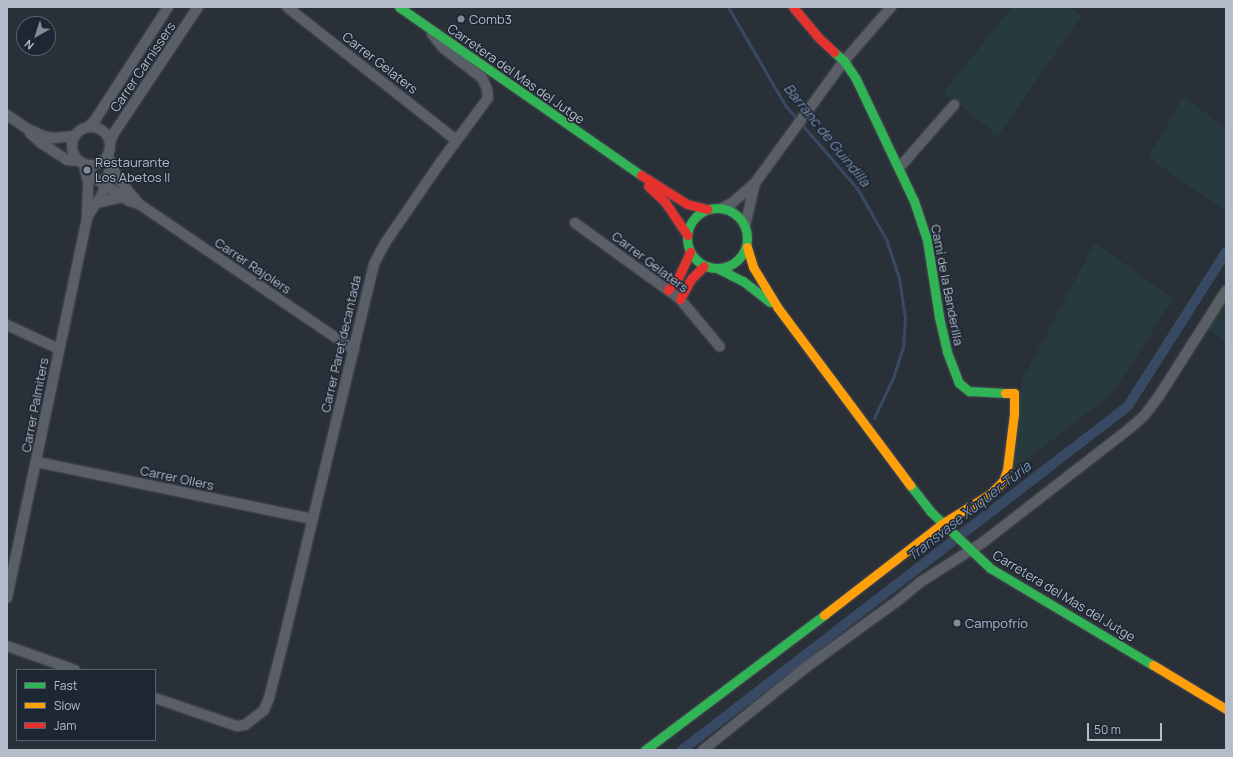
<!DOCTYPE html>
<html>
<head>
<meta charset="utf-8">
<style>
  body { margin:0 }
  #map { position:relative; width:1233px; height:757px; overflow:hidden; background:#2a3038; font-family:Manrope,sans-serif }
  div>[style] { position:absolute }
  .green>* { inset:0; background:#273a3e }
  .stream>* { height:3px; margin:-1.5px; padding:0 1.5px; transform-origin:1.5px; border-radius:1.5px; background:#384963 }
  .canal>* { height:10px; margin:-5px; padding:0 5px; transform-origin:5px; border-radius:5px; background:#384963 }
  .roads { filter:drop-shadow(0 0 1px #484c53) drop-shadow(0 0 1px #484c53) }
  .street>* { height:10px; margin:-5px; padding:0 5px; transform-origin:5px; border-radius:5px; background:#5a5e66 }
  .street>.ring { margin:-5px; padding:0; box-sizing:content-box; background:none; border:10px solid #5a5e66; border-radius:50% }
  .fast>* { height:9px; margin:-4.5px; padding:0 4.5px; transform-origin:4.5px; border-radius:4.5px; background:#30b455 }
  .fast>.ring { margin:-4.5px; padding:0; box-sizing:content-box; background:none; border:9px solid #30b455; border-radius:50% }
  .slow>* { height:9px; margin:-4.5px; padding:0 4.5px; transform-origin:4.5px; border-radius:4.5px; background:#ff9f0a }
  .jam>* { height:9px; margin:-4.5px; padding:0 4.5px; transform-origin:4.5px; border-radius:4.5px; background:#e5322d }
  .dots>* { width:11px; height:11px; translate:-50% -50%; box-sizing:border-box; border:2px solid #1d2633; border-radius:50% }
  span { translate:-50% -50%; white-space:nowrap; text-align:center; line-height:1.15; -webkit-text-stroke:3px #1d2633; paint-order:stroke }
  .poi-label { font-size:13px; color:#b4bcc9 }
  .left { translate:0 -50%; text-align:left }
  .street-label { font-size:13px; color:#b4bcc9 }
  .water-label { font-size:14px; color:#7c92b1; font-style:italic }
  .frame { position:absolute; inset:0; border:8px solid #b4bcc9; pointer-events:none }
  .legend { position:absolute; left:16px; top:669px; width:140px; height:72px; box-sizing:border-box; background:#1d2633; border:1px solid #59626f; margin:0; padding:5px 7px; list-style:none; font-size:12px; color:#b4bcc9 }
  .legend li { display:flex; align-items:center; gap:8px; height:20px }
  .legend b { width:20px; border:1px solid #59626f }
  .north { position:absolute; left:16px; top:16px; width:40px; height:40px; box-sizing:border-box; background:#1d2633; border:1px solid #59626f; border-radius:50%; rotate:219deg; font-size:11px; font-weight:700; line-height:16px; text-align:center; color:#b4bcc9 }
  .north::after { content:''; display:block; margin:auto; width:14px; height:18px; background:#848b96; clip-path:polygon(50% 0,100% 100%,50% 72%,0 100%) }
  .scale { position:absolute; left:1087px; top:723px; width:75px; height:18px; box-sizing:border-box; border:2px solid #b4bcc9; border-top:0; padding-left:5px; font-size:12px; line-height:14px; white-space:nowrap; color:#b4bcc9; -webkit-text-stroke:3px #1d2633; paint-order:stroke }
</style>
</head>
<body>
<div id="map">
  <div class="green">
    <div style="clip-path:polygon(1012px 7px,1070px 7px,1081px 16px,998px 136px,944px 92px)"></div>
    <div style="clip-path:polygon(1184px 96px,1226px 129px,1225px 211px,1148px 157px)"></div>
    <div style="clip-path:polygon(1095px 243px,1173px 298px,1130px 367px,1109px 396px,1010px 473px,1022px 380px)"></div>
    <div style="clip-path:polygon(1226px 297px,1226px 343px,1206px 327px)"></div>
  </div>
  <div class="stream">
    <div style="left:728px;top:7px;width:113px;rotate:59.8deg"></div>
    <div style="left:785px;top:105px;width:110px;rotate:49.1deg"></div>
    <div style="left:857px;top:188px;width:59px;rotate:60.4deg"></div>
    <div style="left:886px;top:239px;width:41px;rotate:71.6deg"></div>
    <div style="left:899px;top:278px;width:40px;rotate:81.5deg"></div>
    <div style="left:905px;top:318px;width:29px;rotate:94deg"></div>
    <div style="left:903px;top:347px;width:35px;rotate:108deg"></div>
    <div style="left:892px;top:380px;width:42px;rotate:115.3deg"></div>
  </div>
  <div class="canal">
    <div style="left:682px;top:750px;width:563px;rotate:-37.64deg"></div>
    <div style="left:1128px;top:406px;width:183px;rotate:-57.5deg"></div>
  </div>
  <div class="roads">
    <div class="street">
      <div style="left:287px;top:7px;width:215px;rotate:38.2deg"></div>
      <div style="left:7px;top:115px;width:23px;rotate:34deg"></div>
      <div style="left:26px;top:128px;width:19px;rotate:25deg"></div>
      <div style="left:43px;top:136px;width:10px;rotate:11deg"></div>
      <div style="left:53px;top:138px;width:22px;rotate:-5deg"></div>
      <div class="ring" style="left:72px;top:127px;width:28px;height:28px"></div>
      <div style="left:88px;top:127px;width:10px;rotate:-45deg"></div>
      <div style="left:95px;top:120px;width:135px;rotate:-57.1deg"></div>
      <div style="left:30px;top:133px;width:15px;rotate:42deg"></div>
      <div style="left:41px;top:143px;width:31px;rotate:33deg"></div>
      <div style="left:67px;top:160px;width:12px;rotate:5deg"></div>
      <div style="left:110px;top:142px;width:10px;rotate:-66deg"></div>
      <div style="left:114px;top:133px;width:151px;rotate:-56.3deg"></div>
      <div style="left:108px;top:156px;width:23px;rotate:67deg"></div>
      <div style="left:117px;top:177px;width:35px;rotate:51deg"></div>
      <div style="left:139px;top:204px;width:260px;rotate:34.2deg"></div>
      <div style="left:89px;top:167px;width:9px;rotate:72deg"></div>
      <div style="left:92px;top:176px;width:45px;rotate:34deg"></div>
      <div style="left:129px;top:201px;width:6px;rotate:18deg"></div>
      <div style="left:899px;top:168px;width:84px;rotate:-48.9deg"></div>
      <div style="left:755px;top:183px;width:151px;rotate:-53.9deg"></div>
      <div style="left:844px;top:61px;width:72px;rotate:-49deg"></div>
      <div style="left:97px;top:203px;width:26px;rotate:-13deg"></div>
      <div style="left:722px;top:208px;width:11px;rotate:-27deg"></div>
      <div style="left:732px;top:203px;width:30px;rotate:-41deg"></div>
      <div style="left:755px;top:183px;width:44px;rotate:103.1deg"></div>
      <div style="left:87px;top:217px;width:27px;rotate:-56deg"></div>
      <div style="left:102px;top:195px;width:31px;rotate:-73deg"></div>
      <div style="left:575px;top:223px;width:130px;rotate:35.9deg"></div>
      <div style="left:680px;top:299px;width:62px;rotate:50.2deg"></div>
      <div style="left:7px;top:325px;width:57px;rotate:24.8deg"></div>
      <div style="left:37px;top:462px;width:281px;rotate:11.7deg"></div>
      <div style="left:7px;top:598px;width:389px;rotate:-78.1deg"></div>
      <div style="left:87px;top:217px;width:35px;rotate:-88deg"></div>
      <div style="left:88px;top:182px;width:18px;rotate:-103deg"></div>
      <div style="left:7px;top:646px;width:72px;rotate:19.4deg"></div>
      <div style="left:155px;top:698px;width:87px;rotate:18.9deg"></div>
      <div style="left:237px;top:726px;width:8px;rotate:-7deg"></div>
      <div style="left:245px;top:725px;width:24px;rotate:-38deg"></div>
      <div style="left:264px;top:710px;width:13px;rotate:-67deg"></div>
      <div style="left:269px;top:698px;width:57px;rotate:-75.7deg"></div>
      <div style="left:283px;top:643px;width:390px;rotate:-76.5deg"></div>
      <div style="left:374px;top:264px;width:24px;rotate:-62deg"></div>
      <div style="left:385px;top:243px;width:97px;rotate:-55.5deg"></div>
      <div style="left:440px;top:163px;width:81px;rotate:-53.6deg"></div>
      <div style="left:488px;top:98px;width:9px;rotate:-96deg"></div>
      <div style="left:487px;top:89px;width:12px;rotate:-114deg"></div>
      <div style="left:482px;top:78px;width:49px;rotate:-142.4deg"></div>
      <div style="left:443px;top:48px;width:18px;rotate:-128deg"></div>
      <div style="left:703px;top:750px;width:131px;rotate:-38.8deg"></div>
      <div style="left:805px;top:668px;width:112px;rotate:-36deg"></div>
      <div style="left:896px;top:602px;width:33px;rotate:-39deg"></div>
      <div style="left:922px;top:581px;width:71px;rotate:-32.3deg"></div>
      <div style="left:982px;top:543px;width:187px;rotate:-37.8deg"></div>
      <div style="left:1130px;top:428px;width:18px;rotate:-41deg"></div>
      <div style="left:1144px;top:416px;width:25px;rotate:-53deg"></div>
      <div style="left:1159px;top:396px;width:125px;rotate:-57.5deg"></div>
    </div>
    <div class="fast">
      <div style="left:399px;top:7px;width:295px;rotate:34.8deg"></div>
      <div style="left:834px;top:52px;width:13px;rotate:42deg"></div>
      <div style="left:844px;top:61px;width:22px;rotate:56deg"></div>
      <div style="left:856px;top:79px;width:135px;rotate:64.6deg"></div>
      <div style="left:914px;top:201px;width:41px;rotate:71.6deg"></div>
      <div style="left:927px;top:240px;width:78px;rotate:81.1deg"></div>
      <div style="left:939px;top:317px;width:36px;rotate:77deg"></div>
      <div style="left:947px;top:352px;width:33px;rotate:69deg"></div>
      <div style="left:959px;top:383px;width:13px;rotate:39deg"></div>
      <div style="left:969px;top:391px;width:36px;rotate:3deg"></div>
      <div class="ring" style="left:687px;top:208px;width:51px;height:51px"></div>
      <div style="left:719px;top:269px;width:27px;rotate:27deg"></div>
      <div style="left:743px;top:281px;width:34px;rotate:38deg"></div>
      <div style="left:910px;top:485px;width:33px;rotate:52deg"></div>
      <div style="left:930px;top:511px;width:83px;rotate:43.5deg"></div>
      <div style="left:990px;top:568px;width:190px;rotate:30.8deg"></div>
      <div style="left:645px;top:750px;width:224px;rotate:-37deg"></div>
    </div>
    <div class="slow">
      <div style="left:747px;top:247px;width:21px;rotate:73deg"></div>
      <div style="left:753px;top:267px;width:48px;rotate:58.6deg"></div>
      <div style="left:778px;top:308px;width:221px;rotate:53.3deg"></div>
      <div style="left:824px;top:615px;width:150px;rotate:-37.7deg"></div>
      <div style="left:943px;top:523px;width:55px;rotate:-31.7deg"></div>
      <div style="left:990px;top:494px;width:18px;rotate:-45deg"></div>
      <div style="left:1003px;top:481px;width:12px;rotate:-70deg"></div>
      <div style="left:1007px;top:470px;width:56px;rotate:-82.9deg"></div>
      <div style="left:1014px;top:414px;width:21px;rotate:-90deg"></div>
      <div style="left:1014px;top:393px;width:9px;rotate:180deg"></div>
      <div style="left:1153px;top:665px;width:85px;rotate:31.1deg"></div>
    </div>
    <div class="jam">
      <div style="left:793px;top:7px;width:39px;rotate:50deg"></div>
      <div style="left:818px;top:37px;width:22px;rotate:43deg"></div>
      <div style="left:641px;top:175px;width:54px;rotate:32.2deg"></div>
      <div style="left:687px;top:204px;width:21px;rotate:14deg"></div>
      <div style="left:648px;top:186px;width:23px;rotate:43deg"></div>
      <div style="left:665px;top:202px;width:40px;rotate:56deg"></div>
      <div style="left:668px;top:290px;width:16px;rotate:-50deg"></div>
      <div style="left:678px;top:278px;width:29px;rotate:-65deg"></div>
      <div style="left:680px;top:299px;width:23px;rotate:-61deg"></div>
      <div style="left:691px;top:279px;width:18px;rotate:-45deg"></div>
    </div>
  </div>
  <div class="dots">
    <div style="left:461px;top:19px;background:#848b96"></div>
    <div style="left:87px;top:170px;background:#848b96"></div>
    <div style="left:957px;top:623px;background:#848b96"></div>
  </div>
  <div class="poi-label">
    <span class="left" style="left:469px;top:19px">Comb3</span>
    <span class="left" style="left:95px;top:170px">Restaurante<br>Los Abetos II</span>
    <span class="left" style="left:965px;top:623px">Campofrío</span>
  </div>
  <div class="street-label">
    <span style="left:380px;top:63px;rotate:38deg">Carrer Gelaters</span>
    <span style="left:143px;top:67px;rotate:-56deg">Carrer Carnissers</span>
    <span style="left:516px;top:74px;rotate:35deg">Carretera del Mas del Jutge</span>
    <span style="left:650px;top:262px;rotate:37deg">Carrer Gelaters</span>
    <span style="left:253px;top:266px;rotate:34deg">Carrer Rajolers</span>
    <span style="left:947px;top:285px;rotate:79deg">Camí de la Banderilla</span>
    <span style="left:341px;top:344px;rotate:-77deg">Carrer Paret decantada</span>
    <span style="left:35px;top:405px;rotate:-79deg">Carrer Palmiters</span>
    <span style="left:177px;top:478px;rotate:12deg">Carrer Ollers</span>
    <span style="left:1064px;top:596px;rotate:31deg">Carretera del Mas del Jutge</span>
  </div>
  <div class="water-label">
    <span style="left:827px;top:135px;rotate:51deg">Barranc de Guindilla</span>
    <span style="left:969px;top:511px;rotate:-38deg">Transvase Xùquer-Tùria</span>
  </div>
  <div class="frame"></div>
  <ul class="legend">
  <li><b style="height:5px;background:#30b455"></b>Fast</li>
  <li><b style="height:5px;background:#ff9f0a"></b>Slow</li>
  <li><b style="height:5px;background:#e5322d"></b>Jam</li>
  </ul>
  <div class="north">N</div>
  <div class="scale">50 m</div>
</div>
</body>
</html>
